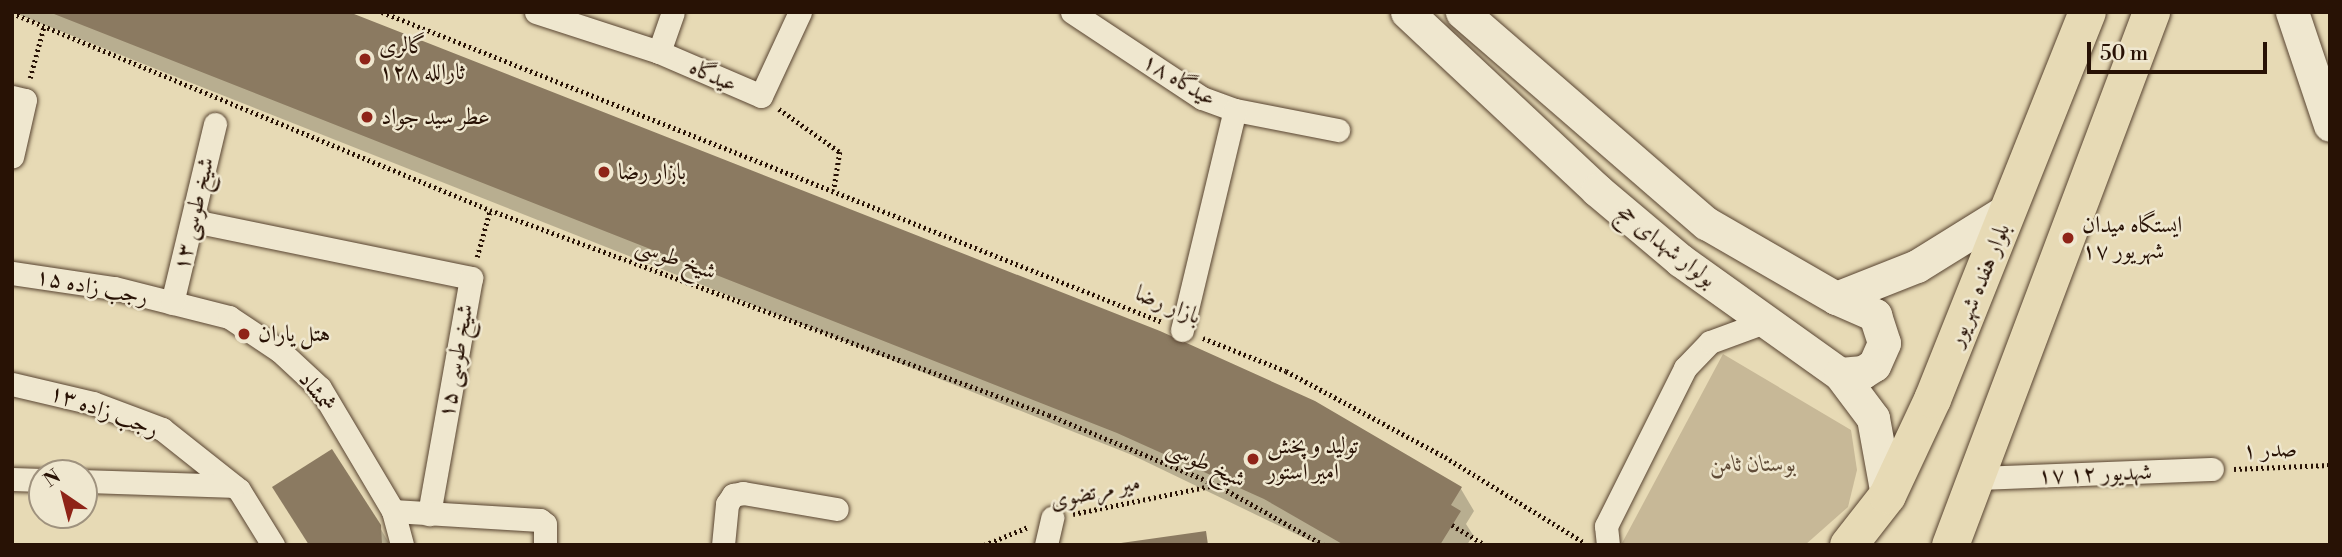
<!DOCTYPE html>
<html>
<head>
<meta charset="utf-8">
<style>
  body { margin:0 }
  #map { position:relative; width:2342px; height:557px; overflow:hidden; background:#e7dab5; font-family:"Libre Bodoni",Amiri,serif }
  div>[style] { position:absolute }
  .green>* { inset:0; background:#c7b897 }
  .shadow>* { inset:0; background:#0003 }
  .building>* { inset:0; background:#8b7a61 }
  .path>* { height:4.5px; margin-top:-2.25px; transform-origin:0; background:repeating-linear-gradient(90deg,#281205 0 2px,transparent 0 5.5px) }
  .roads { filter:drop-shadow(0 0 2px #584431) drop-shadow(0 0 2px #584431) }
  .street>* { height:23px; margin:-11.5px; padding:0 11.5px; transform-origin:11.5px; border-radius:11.5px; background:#efe7cf }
  .secondary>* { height:33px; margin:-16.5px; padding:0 16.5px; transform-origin:16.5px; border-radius:16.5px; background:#efe7cf }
  .primary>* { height:37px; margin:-18.5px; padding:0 18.5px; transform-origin:18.5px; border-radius:18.5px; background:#e7dab5 }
  .dots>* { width:19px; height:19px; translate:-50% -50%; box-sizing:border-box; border:4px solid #efe7cf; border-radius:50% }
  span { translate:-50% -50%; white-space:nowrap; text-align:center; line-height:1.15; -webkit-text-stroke:5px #efe7cf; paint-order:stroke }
  .poi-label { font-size:23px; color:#281205 }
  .left { translate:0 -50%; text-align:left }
  .street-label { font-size:23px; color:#281205 }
  .park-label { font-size:23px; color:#604c38; font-style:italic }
  .frame { position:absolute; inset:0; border:14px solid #281205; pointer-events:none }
  .north { position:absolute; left:28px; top:459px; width:70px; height:70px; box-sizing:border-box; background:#efe7cf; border:2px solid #9f927e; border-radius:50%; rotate:325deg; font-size:19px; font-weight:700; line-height:28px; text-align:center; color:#281205 }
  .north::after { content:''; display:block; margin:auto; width:24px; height:32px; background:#8f2418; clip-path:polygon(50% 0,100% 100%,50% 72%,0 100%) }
  .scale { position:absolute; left:2087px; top:42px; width:180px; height:32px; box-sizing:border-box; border:4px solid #281205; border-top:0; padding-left:9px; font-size:21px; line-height:24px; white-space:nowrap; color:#281205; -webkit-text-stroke:5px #efe7cf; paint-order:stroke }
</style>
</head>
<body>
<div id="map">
  <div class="green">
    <div style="clip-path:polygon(1723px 354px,1851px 430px,1857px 470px,1848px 507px,1805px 545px,1621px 545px)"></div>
  </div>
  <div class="shadow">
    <div style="clip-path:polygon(12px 12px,344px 12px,1461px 489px,1474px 511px,1466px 524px,1473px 535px,1467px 545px,1319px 545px,1132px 455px)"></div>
    <div style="clip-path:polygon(379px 526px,390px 545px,309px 545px)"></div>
  </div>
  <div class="building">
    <div style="clip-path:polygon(49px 12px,349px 12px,1160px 331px,1315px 401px,1462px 487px,1451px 505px,1461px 511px,1440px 545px,1344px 545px,1264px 499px,1117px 433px)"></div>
    <div style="clip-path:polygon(332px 449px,381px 525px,382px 545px,309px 545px,272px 487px)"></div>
    <div style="clip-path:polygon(1206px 531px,1208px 545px,1121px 545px,1121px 543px)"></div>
  </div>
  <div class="path">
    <div style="left:382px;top:12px;width:839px;rotate:21.67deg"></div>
    <div style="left:12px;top:13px;width:517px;rotate:22.4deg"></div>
    <div style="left:490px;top:210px;width:595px;rotate:20.14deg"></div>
    <div style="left:1049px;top:415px;width:182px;rotate:22.6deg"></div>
    <div style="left:1217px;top:485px;width:123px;rotate:29.3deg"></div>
    <div style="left:30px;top:78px;width:54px;rotate:-74.9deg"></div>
    <div style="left:779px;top:109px;width:75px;rotate:35.2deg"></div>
    <div style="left:840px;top:152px;width:39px;rotate:99deg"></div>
    <div style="left:477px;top:257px;width:49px;rotate:-74.5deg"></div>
    <div style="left:1203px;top:338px;width:89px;rotate:21.7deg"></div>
    <div style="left:1286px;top:371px;width:181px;rotate:28.4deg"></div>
    <div style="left:1445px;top:457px;width:164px;rotate:31.6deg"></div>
    <div style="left:2234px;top:469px;width:96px;rotate:-2.4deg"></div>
    <div style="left:1073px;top:514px;width:146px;rotate:-11.5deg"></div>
    <div style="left:1452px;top:525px;width:39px;rotate:31deg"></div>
    <div style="left:984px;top:545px;width:48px;rotate:-22.2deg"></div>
  </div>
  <div class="roads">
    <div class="street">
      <div style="left:536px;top:12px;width:129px;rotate:18deg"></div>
      <div style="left:659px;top:52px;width:111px;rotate:23.3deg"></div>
      <div style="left:761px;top:96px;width:93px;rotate:-65.1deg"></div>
      <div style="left:1072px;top:12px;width:156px;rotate:33.5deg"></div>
      <div style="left:1202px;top:98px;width:35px;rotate:20deg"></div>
      <div style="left:1235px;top:110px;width:105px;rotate:11deg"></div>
      <div style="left:659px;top:52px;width:42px;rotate:-70.7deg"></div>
      <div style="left:12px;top:97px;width:13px;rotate:13deg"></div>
      <div style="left:25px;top:100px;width:58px;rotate:102.8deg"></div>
      <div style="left:194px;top:221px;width:283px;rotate:11.6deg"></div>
      <div style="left:471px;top:278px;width:240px;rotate:100.1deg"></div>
      <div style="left:12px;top:273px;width:103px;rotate:8.4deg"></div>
      <div style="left:114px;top:288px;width:119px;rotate:14.2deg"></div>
      <div style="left:229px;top:317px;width:61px;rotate:33.7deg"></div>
      <div style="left:280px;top:351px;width:54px;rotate:42.8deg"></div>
      <div style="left:320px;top:388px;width:143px;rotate:59.3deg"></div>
      <div style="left:393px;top:511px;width:35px;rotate:75deg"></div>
      <div style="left:172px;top:303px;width:184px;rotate:-76.5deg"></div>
      <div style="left:1182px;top:330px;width:226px;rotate:-76.5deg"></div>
      <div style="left:12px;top:384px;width:83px;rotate:13.2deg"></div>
      <div style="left:93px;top:403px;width:74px;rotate:20.6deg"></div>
      <div style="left:162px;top:429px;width:98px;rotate:38.4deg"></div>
      <div style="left:239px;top:490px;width:65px;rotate:58.3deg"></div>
      <div style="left:1977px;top:478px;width:235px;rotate:-2.2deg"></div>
      <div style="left:12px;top:479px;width:30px;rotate:2deg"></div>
      <div style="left:84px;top:481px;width:149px;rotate:1.9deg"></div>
      <div style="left:393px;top:511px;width:147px;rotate:3.5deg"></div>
      <div style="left:540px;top:520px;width:6px;rotate:39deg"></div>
      <div style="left:545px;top:524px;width:21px;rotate:90deg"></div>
      <div style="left:723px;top:545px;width:41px;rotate:-84.4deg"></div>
      <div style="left:727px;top:504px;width:11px;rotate:-56deg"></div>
      <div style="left:733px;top:495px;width:10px;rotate:-11deg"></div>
      <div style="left:743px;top:493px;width:95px;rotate:9.7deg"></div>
      <div style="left:1046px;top:545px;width:28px;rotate:-77deg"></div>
      <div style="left:1608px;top:545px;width:19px;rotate:-96deg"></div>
      <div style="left:1606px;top:526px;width:177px;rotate:-63.4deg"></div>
      <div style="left:1685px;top:368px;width:36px;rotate:-46deg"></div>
      <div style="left:1710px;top:342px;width:61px;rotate:-20.2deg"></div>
    </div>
    <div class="secondary">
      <div style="left:1407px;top:12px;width:260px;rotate:43.1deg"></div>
      <div style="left:1597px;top:190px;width:109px;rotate:40.1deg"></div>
      <div style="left:1680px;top:260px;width:196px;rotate:35.5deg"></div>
      <div style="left:1840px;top:374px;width:55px;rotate:53.1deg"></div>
      <div style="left:1873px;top:418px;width:78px;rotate:79.7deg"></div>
      <div style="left:1462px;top:12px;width:323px;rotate:40.9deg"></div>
      <div style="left:1706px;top:223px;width:150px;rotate:30deg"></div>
      <div style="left:1836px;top:298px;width:87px;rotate:-21.6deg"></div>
      <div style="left:1917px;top:266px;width:108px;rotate:-31.8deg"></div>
      <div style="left:2292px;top:12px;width:119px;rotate:71.4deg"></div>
      <div style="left:1836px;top:298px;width:43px;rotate:23.6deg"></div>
      <div style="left:1875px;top:315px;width:29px;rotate:72deg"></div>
      <div style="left:1884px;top:343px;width:24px;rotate:114deg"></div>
      <div style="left:1874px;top:365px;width:13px;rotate:148deg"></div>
      <div style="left:1863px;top:372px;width:23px;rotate:175deg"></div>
    </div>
    <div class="primary">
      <div style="left:1848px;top:545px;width:63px;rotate:-52deg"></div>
      <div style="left:1887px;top:495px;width:106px;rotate:-64.9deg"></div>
      <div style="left:1932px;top:399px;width:417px;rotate:-68.2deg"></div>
      <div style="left:1950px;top:545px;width:570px;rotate:-69.34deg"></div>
    </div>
  </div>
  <div class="dots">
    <div style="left:365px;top:59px;background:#8f2418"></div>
    <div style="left:367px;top:117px;background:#8f2418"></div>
    <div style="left:604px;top:172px;background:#8f2418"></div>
    <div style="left:2068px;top:238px;background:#8f2418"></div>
    <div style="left:244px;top:334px;background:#8f2418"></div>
    <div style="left:1253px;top:459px;background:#8f2418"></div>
  </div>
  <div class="poi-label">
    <span class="left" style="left:379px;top:59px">گالری<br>ثارالله ۱۲۸</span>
    <span class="left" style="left:381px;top:117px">عطر سید جواد</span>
    <span class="left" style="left:618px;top:172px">بازار رضا</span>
    <span class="left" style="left:2082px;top:238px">ایستگاه میدان<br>۱۷ شهریور</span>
    <span class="left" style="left:258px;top:334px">هتل یاران</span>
    <span class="left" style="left:1267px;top:459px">تولید و پخش<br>امیر استور</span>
  </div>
  <div class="street-label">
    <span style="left:713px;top:76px;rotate:24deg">عیدگاه</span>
    <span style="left:1179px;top:80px;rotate:31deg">عیدگاه ۱۸</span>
    <span style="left:194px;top:214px;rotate:-77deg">شیخ طوسی ۱۳</span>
    <span style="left:1666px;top:246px;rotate:38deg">بولوار شهدای حج</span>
    <span style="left:676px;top:259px;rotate:20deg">شیخ طوسی</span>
    <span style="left:1979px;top:285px;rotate:-68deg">بلوار هفده شهریور</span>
    <span style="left:92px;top:287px;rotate:11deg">رجب زاده ۱۵</span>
    <span style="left:1168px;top:305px;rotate:22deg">بازار رضا</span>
    <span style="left:456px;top:361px;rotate:-80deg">۱۵ شیخ طوسی</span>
    <span style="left:317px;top:392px;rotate:51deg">شمشاد</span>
    <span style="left:104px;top:411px;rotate:20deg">رجب زاده ۱۳</span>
    <span style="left:2270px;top:450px;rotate:-2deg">صدر ۱</span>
    <span style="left:1206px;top:464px;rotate:25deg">شیخ طوسی</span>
    <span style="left:2095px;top:474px;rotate:-2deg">۱۷ شهدیور ۱۲</span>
    <span style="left:1095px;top:492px;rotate:-12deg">میر مرتضوی</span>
  </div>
  <div class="park-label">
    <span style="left:1753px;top:464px">بوستان ثامن</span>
  </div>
  <div class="frame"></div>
  <div class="north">N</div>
  <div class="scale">50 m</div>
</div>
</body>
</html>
